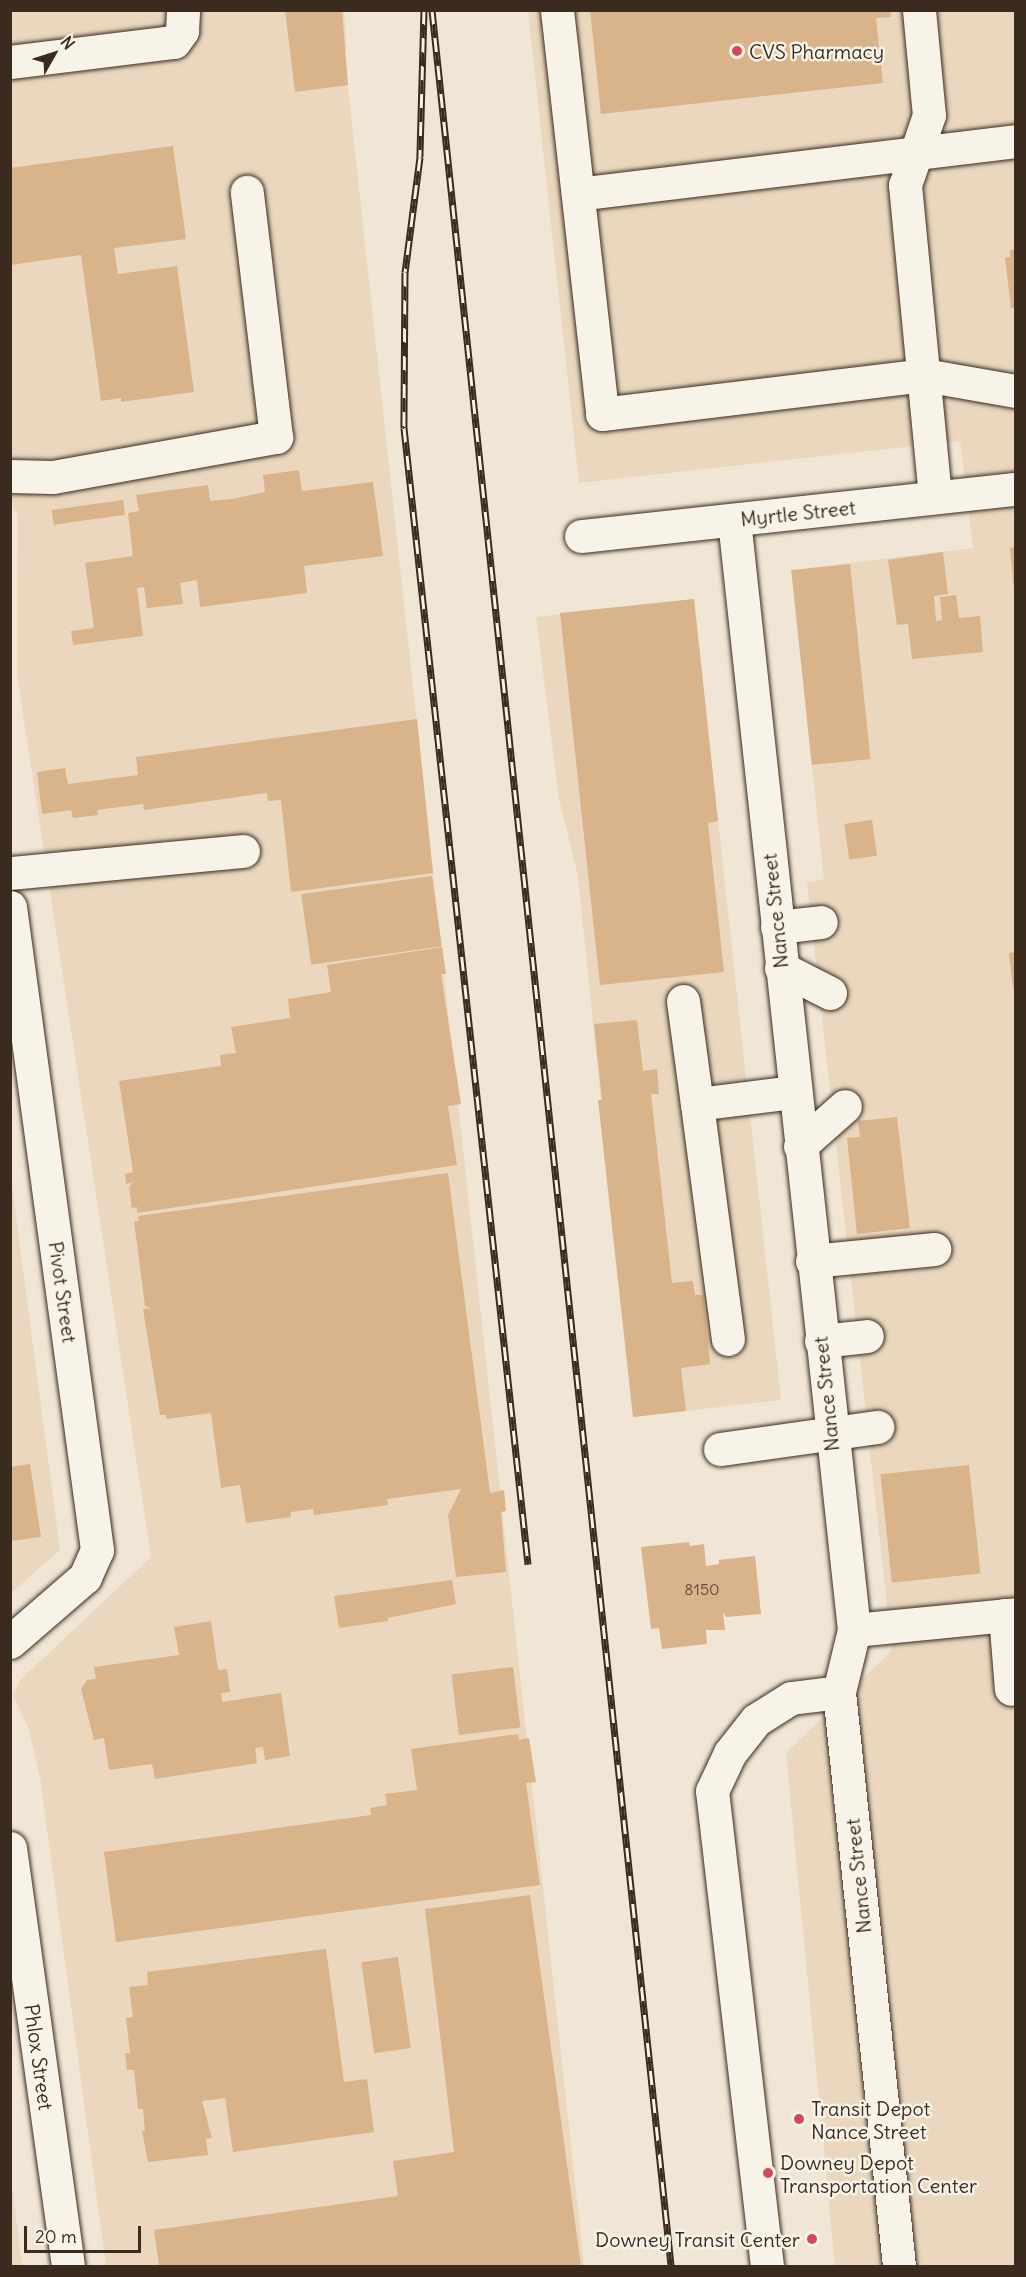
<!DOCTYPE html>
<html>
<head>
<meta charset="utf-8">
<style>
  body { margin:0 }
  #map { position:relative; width:1026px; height:2277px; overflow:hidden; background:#f1e6d5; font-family:Delius,sans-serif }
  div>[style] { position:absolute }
  .built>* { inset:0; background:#ead7be }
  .building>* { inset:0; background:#d9b38a; transform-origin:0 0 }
  .roads { filter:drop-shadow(0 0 2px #3b2a1e) drop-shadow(0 0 2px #3b2a1e) }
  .minor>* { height:33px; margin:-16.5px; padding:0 16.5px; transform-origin:16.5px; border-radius:16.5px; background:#f7f3e8 }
  .rail>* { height:7px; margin-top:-3.5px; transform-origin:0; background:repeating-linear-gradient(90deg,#f7f3e8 0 14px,#3b2a1e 0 28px); box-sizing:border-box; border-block:2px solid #3b2a1e }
  .dots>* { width:16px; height:16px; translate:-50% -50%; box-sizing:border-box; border:3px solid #f7f3e8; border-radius:50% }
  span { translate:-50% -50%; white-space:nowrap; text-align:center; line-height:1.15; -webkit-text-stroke:5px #f7f3e8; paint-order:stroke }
  .number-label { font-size:16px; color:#624c39 }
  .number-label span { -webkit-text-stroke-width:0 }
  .poi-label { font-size:20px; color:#3b2a1e }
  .left { translate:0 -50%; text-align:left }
  .right { translate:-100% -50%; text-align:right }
  .street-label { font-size:20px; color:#3b2a1e }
  .frame { position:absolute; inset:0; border:12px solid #3b2a1e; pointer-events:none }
  .north { position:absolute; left:24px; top:24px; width:60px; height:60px; -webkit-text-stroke:4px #f7f3e8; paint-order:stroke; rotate:51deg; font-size:16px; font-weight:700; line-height:24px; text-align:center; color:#3b2a1e }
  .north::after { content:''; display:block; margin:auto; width:21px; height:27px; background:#3b2a1e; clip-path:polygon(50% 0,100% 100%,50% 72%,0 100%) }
  .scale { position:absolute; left:24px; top:2226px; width:117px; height:27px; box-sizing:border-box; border:3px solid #3b2a1e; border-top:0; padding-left:8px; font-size:18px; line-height:21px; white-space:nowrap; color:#3b2a1e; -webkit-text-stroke:4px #f7f3e8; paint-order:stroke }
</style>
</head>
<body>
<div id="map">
  <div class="built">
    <div style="clip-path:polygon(10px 11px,344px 11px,347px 49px,344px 50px,584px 2266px,106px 2266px,40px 1777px,28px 1727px,13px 1695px,21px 1679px,151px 1557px,17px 674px,18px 515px,10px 501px)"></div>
    <div style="clip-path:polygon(528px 11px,1015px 11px,1015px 2266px,835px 2266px,786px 1753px,892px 1650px,807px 882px,824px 879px,791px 570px,973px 548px,960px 441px,579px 483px)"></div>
    <div style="clip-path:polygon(694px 599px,781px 1400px,633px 1417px,578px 876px,559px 799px,536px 617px)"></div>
    <div style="clip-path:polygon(10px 1171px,60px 1550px,11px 1593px,10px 1593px)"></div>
    <div style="clip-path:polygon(10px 2180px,11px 2180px,22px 2266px,11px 2266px)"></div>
  </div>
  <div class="building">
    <div style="clip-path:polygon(285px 10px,342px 10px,348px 85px,295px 92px)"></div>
    <div style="clip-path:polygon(590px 10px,890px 10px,891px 17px,876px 18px,883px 83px,601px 114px)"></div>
    <div style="clip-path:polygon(173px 146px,186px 239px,114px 248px,118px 274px,177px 266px,194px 392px,121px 402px,121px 398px,101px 401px,81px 255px,10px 265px,10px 168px)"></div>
    <div style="clip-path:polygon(1016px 249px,1016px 307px,1011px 308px,1005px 258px,1010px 257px,1010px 250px)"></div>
    <div style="clip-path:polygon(299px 470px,302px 491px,373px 482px,383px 556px,304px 566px,307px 593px,200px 607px,197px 580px,180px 583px,183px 604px,147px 608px,144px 587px,137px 588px,143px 636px,73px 645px,71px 631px,94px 628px,85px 563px,133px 556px,128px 513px,139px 511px,136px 495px,208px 485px,210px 501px,232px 499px,265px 492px,263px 475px)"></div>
    <div style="left:123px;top:500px;width:15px;height:72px;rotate:82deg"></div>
    <div style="clip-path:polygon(1016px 547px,1016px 589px,1014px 589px,1010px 548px)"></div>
    <div style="clip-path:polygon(943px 552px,948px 594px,934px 596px,936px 621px,942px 620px,940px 597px,956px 595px,959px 618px,980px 616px,983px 652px,912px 659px,908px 624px,897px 625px,888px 560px)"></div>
    <div style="left:850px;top:564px;width:196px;height:59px;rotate:84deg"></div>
    <div style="clip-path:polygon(694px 599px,718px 821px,708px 823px,724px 972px,600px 985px,560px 613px)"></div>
    <div style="clip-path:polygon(417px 719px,433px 873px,291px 892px,281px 800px,268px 801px,267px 793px,144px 810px,143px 804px,97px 810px,98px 815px,73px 818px,71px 810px,42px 814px,37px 772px,65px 768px,68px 784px,138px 775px,136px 757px)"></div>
    <div style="left:872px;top:820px;width:36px;height:28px;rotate:82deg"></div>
    <div style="left:432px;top:876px;width:71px;height:132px;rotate:82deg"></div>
    <div style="clip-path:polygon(442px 947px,446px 974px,441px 974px,461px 1104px,448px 1106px,457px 1165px,137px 1213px,137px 1207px,132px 1208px,129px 1187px,133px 1182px,126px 1184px,125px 1174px,133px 1172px,119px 1081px,221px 1066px,220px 1055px,236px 1053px,231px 1027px,290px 1018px,288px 999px,331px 992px,327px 965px)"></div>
    <div style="clip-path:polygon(1016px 952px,1016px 987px,1013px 988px,1009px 953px)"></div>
    <div style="clip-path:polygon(637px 1020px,643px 1071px,657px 1069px,659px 1094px,651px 1094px,672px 1283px,693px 1281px,695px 1295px,703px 1295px,710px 1364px,681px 1368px,686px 1411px,633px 1417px,598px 1100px,602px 1100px,594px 1024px)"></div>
    <div style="clip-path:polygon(897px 1117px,910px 1228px,857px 1234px,847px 1138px,860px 1137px,858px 1121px)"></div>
    <div style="clip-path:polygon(448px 1173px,490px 1493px,504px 1490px,506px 1511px,501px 1512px,506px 1572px,456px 1577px,448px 1515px,461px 1489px,387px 1499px,388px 1505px,314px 1515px,313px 1509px,291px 1512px,291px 1517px,246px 1523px,240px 1485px,221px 1488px,211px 1413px,166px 1419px,166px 1415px,160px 1415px,143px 1309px,151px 1308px,145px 1306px,134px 1221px,139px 1221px,138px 1216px)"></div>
    <div style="clip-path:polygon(30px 1464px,41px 1537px,10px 1541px,10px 1467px)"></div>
    <div style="left:969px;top:1465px;width:109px;height:89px;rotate:84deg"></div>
    <div style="clip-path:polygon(689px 1542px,690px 1546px,704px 1544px,706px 1566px,719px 1564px,719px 1560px,755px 1556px,761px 1614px,726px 1617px,723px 1613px,725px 1630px,706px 1630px,707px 1644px,662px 1649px,659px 1628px,651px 1629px,641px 1547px)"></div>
    <div style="clip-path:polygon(452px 1580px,456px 1604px,388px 1618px,388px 1621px,339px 1628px,334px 1596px)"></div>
    <div style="clip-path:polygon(211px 1621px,218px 1670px,227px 1669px,230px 1692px,221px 1693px,222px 1702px,281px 1693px,290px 1756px,265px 1760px,263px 1747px,255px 1748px,257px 1763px,155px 1779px,152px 1764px,109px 1770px,104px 1738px,94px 1740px,81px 1689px,87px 1680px,96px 1679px,94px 1667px,179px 1655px,174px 1627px)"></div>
    <div style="left:513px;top:1667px;width:61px;height:62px;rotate:83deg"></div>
    <div style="clip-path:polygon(518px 1734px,519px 1740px,529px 1738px,536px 1782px,526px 1783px,540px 1885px,116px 1942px,104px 1852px,371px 1815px,370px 1808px,387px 1805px,385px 1794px,417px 1790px,411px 1749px)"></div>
    <div style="clip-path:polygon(530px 1895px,581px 2266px,159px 2266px,154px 2230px,398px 2196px,393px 2161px,454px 2152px,425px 1909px)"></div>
    <div style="clip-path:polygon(326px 1949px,344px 2082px,367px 2079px,374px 2132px,233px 2152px,225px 2098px,202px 2101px,212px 2138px,206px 2139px,208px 2155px,148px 2162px,142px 2131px,145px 2131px,143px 2109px,138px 2109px,134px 2070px,127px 2070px,125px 2053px,130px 2053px,126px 2018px,133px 2017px,129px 1987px,148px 1985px,147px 1972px)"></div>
    <div style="left:398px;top:1957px;width:92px;height:37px;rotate:82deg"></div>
  </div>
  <div class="roads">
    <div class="minor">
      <div style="left:557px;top:10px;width:406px;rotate:83.6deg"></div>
      <div style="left:602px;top:414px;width:324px;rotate:-6.9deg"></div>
      <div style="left:924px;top:375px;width:93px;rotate:9.9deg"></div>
      <div style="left:919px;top:10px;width:105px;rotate:84.6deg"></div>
      <div style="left:929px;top:115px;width:74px;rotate:108.9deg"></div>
      <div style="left:905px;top:185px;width:313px;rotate:84.5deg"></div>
      <div style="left:10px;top:62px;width:165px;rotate:-7deg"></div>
      <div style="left:174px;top:42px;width:14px;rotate:-54deg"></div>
      <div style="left:182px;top:31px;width:21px;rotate:-87deg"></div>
      <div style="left:578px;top:194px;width:441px;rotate:-6.9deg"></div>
      <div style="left:10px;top:476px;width:43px;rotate:1.3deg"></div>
      <div style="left:53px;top:477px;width:227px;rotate:-10.2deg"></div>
      <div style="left:276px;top:437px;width:247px;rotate:-96.8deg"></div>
      <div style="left:734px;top:520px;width:1116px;rotate:83.83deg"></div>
      <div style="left:854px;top:1630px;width:64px;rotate:103.6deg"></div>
      <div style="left:839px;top:1692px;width:577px;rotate:84.03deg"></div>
      <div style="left:581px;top:536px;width:438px;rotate:-6.2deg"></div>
      <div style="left:10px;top:873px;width:234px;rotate:-5.4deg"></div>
      <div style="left:10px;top:907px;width:649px;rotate:82.29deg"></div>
      <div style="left:97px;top:1550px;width:30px;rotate:114deg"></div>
      <div style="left:85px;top:1577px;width:99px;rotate:139.1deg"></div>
      <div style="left:777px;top:927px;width:44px;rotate:-6.5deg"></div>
      <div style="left:781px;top:968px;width:55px;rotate:27deg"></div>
      <div style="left:683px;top:1001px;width:104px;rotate:82.3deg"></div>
      <div style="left:697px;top:1104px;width:98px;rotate:-7.1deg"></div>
      <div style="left:697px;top:1104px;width:237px;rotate:82.5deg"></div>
      <div style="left:800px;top:1146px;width:60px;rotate:-41.6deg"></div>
      <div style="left:812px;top:1261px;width:123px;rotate:-5.6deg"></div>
      <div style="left:821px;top:1341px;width:46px;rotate:-6.2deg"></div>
      <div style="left:720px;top:1449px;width:159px;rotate:-8deg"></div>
      <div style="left:1005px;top:1615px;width:74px;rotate:85.4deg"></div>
      <div style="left:854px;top:1630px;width:163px;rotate:-5.6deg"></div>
      <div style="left:10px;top:1848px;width:422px;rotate:82.1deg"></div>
      <div style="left:767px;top:2266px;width:478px;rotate:-96.6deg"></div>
      <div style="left:712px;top:1791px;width:42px;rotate:-64.7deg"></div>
      <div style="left:730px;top:1753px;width:42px;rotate:-51.8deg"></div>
      <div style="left:756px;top:1720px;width:41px;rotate:-32.2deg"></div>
      <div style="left:791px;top:1698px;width:48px;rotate:-7.1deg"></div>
    </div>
  </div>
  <div class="rail">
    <div style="left:424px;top:10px;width:147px;rotate:91.6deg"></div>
    <div style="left:420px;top:157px;width:116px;rotate:97.4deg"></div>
    <div style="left:405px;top:272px;width:156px;rotate:90.4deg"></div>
    <div style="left:404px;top:428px;width:1143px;rotate:83.77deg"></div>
    <div style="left:432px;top:10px;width:2269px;rotate:83.95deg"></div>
  </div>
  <div class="dots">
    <div style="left:737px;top:51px;background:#d1495b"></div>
    <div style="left:799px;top:2119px;background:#d1495b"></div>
    <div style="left:768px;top:2173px;background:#d1495b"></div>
    <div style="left:812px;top:2239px;background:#d1495b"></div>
  </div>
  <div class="number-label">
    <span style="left:702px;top:1589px">8150</span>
  </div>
  <div class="poi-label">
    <span class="left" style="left:749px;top:51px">CVS Pharmacy</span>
    <span class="left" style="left:811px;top:2120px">Transit Depot<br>Nance Street</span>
    <span class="left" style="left:780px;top:2174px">Downey Depot<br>Transportation Center</span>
    <span class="right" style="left:800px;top:2239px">Downey Transit Center</span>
  </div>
  <div class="street-label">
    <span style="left:798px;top:513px;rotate:-6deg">Myrtle Street</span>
    <span style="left:775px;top:911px;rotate:-96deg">Nance Street</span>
    <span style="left:63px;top:1292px;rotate:82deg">Pivot Street</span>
    <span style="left:826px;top:1394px;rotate:-96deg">Nance Street</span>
    <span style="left:858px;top:1876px;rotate:-96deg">Nance Street</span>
    <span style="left:39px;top:2057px;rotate:82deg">Phlox Street</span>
  </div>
  <div class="frame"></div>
  <div class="north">N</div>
  <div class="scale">20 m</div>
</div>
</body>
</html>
